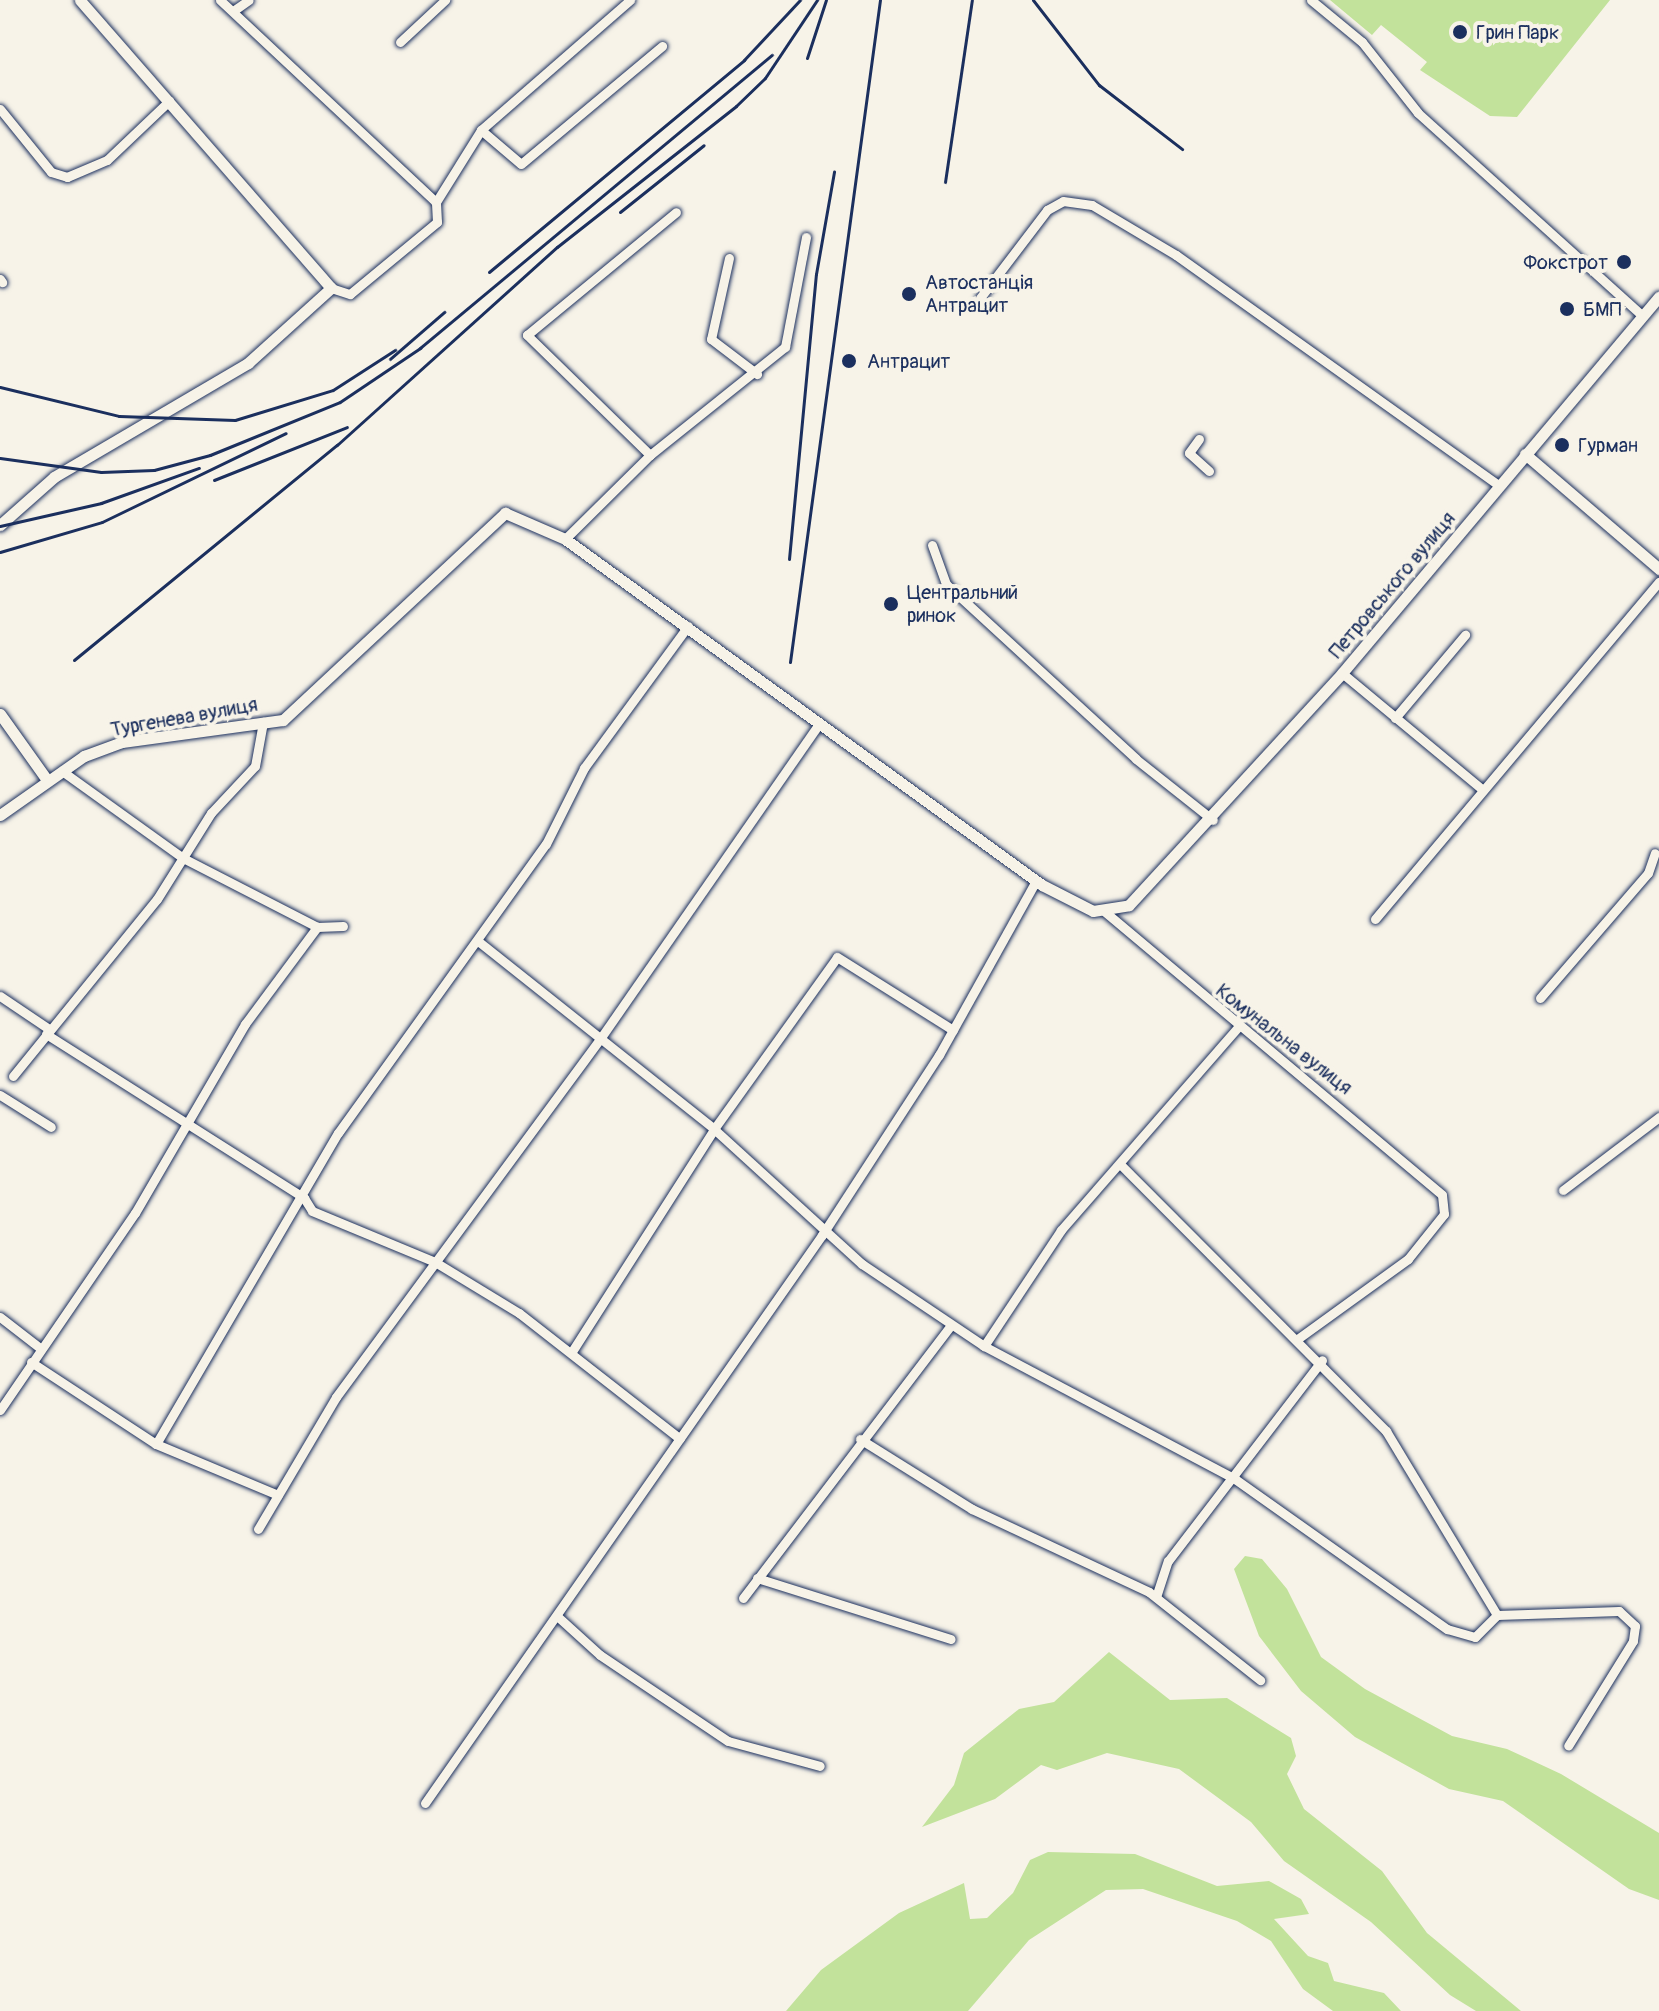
<!DOCTYPE html>
<html>
<head>
<meta charset="utf-8">
<style>
  body { margin:0 }
  #map { position:relative; width:1659px; height:2011px; overflow:hidden; background:#f7f3e8; font-family:Pangolin,sans-serif }
  div>[style] { position:absolute }
  .green>* { inset:0; background:#c2e29b }
  .roads { filter:drop-shadow(0 0 2px #1b2f5e) drop-shadow(0 0 2px #1b2f5e) }
  .minor>* { height:9px; margin:-4.5px; padding:0 4.5px; transform-origin:4.5px; border-radius:4.5px; background:#f7f3e8 }
  .tertiary>* { height:11px; margin:-5.5px; padding:0 5.5px; transform-origin:5.5px; border-radius:5.5px; background:#f7f3e8 }
  .rail>* { height:3px; margin:-1.5px; padding:0 1.5px; transform-origin:1.5px; border-radius:1.5px; background:#1b2f5e }
  .dots>* { width:22px; height:22px; translate:-50% -50%; box-sizing:border-box; border:4px solid #f7f3e8; border-radius:50% }
  span { translate:-50% -50%; white-space:nowrap; text-align:center; line-height:1.15; -webkit-text-stroke:8px #f7f3e8; paint-order:stroke }
  .poi-label { font-size:20px; color:#1b2f5e }
  .left { translate:0 -50%; text-align:left }
  .right { translate:-100% -50%; text-align:right }
  .street-label { font-size:20px; color:#1b2f5e }
</style>
</head>
<body>
<div id="map">
  <div class="green">
    <div style="clip-path:polygon(1330px 0,1610px 0,1517px 117px,1490px 116px,1420px 70px,1427px 62px,1381px 25px,1372px 35px)"></div>
    <div style="clip-path:polygon(1245px 1556px,1262px 1559px,1287px 1589px,1321px 1657px,1365px 1689px,1452px 1736px,1507px 1749px,1561px 1774px,1659px 1833px,1659px 1900px,1629px 1889px,1503px 1801px,1449px 1789px,1355px 1737px,1301px 1691px,1259px 1636px,1234px 1569px)"></div>
    <div style="clip-path:polygon(1109px 1652px,1170px 1700px,1227px 1698px,1291px 1738px,1296px 1756px,1287px 1774px,1304px 1809px,1382px 1871px,1427px 1933px,1521px 2011px,1476px 2011px,1450px 1995px,1371px 1922px,1284px 1861px,1251px 1822px,1179px 1769px,1107px 1753px,1057px 1770px,1041px 1765px,995px 1799px,922px 1827px,954px 1785px,964px 1753px,1019px 1709px,1054px 1702px)"></div>
    <div style="clip-path:polygon(1048px 1852px,1135px 1854px,1217px 1886px,1269px 1881px,1301px 1899px,1309px 1914px,1274px 1919px,1308px 1956px,1328px 1963px,1334px 1981px,1384px 1993px,1401px 2011px,1333px 2011px,1303px 1989px,1271px 1941px,1237px 1921px,1143px 1889px,1106px 1890px,1029px 1940px,968px 2011px,786px 2011px,821px 1970px,899px 1913px,964px 1883px,970px 1919px,987px 1918px,1013px 1893px,1030px 1860px)"></div>
  </div>
  <div class="roads">
    <div class="minor">
      <div style="left:220px;top:0;width:296px;rotate:43.1deg"></div>
      <div style="left:1311px;top:0;width:66px;rotate:39.5deg"></div>
      <div style="left:1362px;top:42px;width:90px;rotate:51.7deg"></div>
      <div style="left:1418px;top:113px;width:303px;rotate:42.1deg"></div>
      <div style="left:233px;top:11px;width:19px;rotate:-35deg"></div>
      <div style="left:400px;top:42px;width:62px;rotate:-43deg"></div>
      <div style="left:0;top:109px;width:81px;rotate:51deg"></div>
      <div style="left:51px;top:172px;width:17px;rotate:17deg"></div>
      <div style="left:67px;top:177px;width:43px;rotate:-23deg"></div>
      <div style="left:107px;top:160px;width:86px;rotate:-43.6deg"></div>
      <div style="left:481px;top:130px;width:52px;rotate:40.4deg"></div>
      <div style="left:521px;top:164px;width:184px;rotate:-39.9deg"></div>
      <div style="left:729px;top:258px;width:83px;rotate:102.5deg"></div>
      <div style="left:711px;top:339px;width:58px;rotate:37.3deg"></div>
      <div style="left:0;top:279px;width:4px;rotate:56deg"></div>
      <div style="left:331px;top:288px;width:20px;rotate:18deg"></div>
      <div style="left:350px;top:294px;width:113px;rotate:-39.6deg"></div>
      <div style="left:437px;top:222px;width:20px;rotate:-93deg"></div>
      <div style="left:436px;top:202px;width:85px;rotate:-58deg"></div>
      <div style="left:481px;top:130px;width:198px;rotate:-41.1deg"></div>
      <div style="left:980px;top:298px;width:111px;rotate:-52.7deg"></div>
      <div style="left:1047px;top:210px;width:18px;rotate:-29deg"></div>
      <div style="left:1063px;top:201px;width:29px;rotate:8deg"></div>
      <div style="left:1092px;top:205px;width:98px;rotate:30.8deg"></div>
      <div style="left:1176px;top:255px;width:397px;rotate:35.5deg"></div>
      <div style="left:1199px;top:439px;width:17px;rotate:126deg"></div>
      <div style="left:1189px;top:453px;width:27px;rotate:42deg"></div>
      <div style="left:650px;top:455px;width:172px;rotate:-135.7deg"></div>
      <div style="left:527px;top:335px;width:193px;rotate:-39.5deg"></div>
      <div style="left:565px;top:539px;width:120px;rotate:-44.7deg"></div>
      <div style="left:650px;top:455px;width:173px;rotate:-38.7deg"></div>
      <div style="left:785px;top:347px;width:112px;rotate:-79.2deg"></div>
      <div style="left:932px;top:545px;width:41px;rotate:70.3deg"></div>
      <div style="left:946px;top:584px;width:258px;rotate:42.6deg"></div>
      <div style="left:1136px;top:759px;width:98px;rotate:38.4deg"></div>
      <div style="left:1342px;top:673px;width:183px;rotate:39.7deg"></div>
      <div style="left:1395px;top:718px;width:109px;rotate:-49.9deg"></div>
      <div style="left:62px;top:771px;width:149px;rotate:35.7deg"></div>
      <div style="left:183px;top:858px;width:151px;rotate:27.2deg"></div>
      <div style="left:317px;top:927px;width:26px;rotate:-2deg"></div>
      <div style="left:1104px;top:911px;width:441px;rotate:40deg"></div>
      <div style="left:1442px;top:1195px;width:19px;rotate:84deg"></div>
      <div style="left:1444px;top:1214px;width:58px;rotate:128.7deg"></div>
      <div style="left:1408px;top:1259px;width:135px;rotate:144.1deg"></div>
      <div style="left:1375px;top:919px;width:441px;rotate:-49.9deg"></div>
      <div style="left:478px;top:941px;width:302px;rotate:38.5deg"></div>
      <div style="left:714px;top:1129px;width:200px;rotate:42.4deg"></div>
      <div style="left:862px;top:1264px;width:147px;rotate:33.9deg"></div>
      <div style="left:984px;top:1346px;width:284px;rotate:27.9deg"></div>
      <div style="left:1235px;top:1479px;width:260px;rotate:35.3deg"></div>
      <div style="left:1447px;top:1629px;width:29px;rotate:16deg"></div>
      <div style="left:1475px;top:1637px;width:31px;rotate:-45deg"></div>
      <div style="left:1497px;top:1615px;width:122px;rotate:-1.9deg"></div>
      <div style="left:1619px;top:1611px;width:22px;rotate:43deg"></div>
      <div style="left:1635px;top:1626px;width:15px;rotate:98deg"></div>
      <div style="left:1633px;top:1641px;width:123px;rotate:121.8deg"></div>
      <div style="left:0;top:996px;width:59px;rotate:34deg"></div>
      <div style="left:1540px;top:998px;width:165px;rotate:-49.2deg"></div>
      <div style="left:1648px;top:873px;width:21px;rotate:-71deg"></div>
      <div style="left:46px;top:1034px;width:306px;rotate:32.4deg"></div>
      <div style="left:304px;top:1198px;width:15px;rotate:58deg"></div>
      <div style="left:312px;top:1211px;width:133px;rotate:22.5deg"></div>
      <div style="left:435px;top:1262px;width:98px;rotate:31.3deg"></div>
      <div style="left:519px;top:1313px;width:204px;rotate:38deg"></div>
      <div style="left:13px;top:1076px;width:228px;rotate:-50.9deg"></div>
      <div style="left:157px;top:899px;width:102px;rotate:-57.9deg"></div>
      <div style="left:211px;top:813px;width:64px;rotate:-46.9deg"></div>
      <div style="left:255px;top:766px;width:45px;rotate:-79.7deg"></div>
      <div style="left:0;top:1095px;width:60px;rotate:32.1deg"></div>
      <div style="left:1120px;top:1164px;width:377px;rotate:45.1deg"></div>
      <div style="left:1386px;top:1431px;width:215px;rotate:58.9deg"></div>
      <div style="left:1563px;top:1190px;width:121px;rotate:-37.2deg"></div>
      <div style="left:0;top:1317px;width:51px;rotate:37.8deg"></div>
      <div style="left:984px;top:1346px;width:139px;rotate:-56.4deg"></div>
      <div style="left:1061px;top:1230px;width:269px;rotate:-48.9deg"></div>
      <div style="left:571px;top:1353px;width:266px;rotate:-57.4deg"></div>
      <div style="left:714px;top:1129px;width:211px;rotate:-54.4deg"></div>
      <div style="left:837px;top:957px;width:137px;rotate:32.2deg"></div>
      <div style="left:31px;top:1362px;width:149px;rotate:33.3deg"></div>
      <div style="left:156px;top:1444px;width:132px;rotate:22.7deg"></div>
      <div style="left:0;top:1410px;width:239px;rotate:-55.6deg"></div>
      <div style="left:135px;top:1213px;width:219px;rotate:-59.8deg"></div>
      <div style="left:245px;top:1024px;width:121px;rotate:-53.4deg"></div>
      <div style="left:860px;top:1439px;width:132px;rotate:32deg"></div>
      <div style="left:972px;top:1509px;width:195px;rotate:25.1deg"></div>
      <div style="left:1149px;top:1592px;width:142px;rotate:38.4deg"></div>
      <div style="left:156px;top:1444px;width:360px;rotate:-59.7deg"></div>
      <div style="left:338px;top:1133px;width:356px;rotate:-54.3deg"></div>
      <div style="left:546px;top:844px;width:85px;rotate:-63.4deg"></div>
      <div style="left:584px;top:768px;width:176px;rotate:-53.8deg"></div>
      <div style="left:258px;top:1529px;width:153px;rotate:-59.4deg"></div>
      <div style="left:336px;top:1397px;width:448px;rotate:-53.6deg"></div>
      <div style="left:602px;top:1036px;width:379px;rotate:-55.2deg"></div>
      <div style="left:757px;top:1578px;width:203px;rotate:17.5deg"></div>
      <div style="left:1156px;top:1597px;width:38px;rotate:-72deg"></div>
      <div style="left:1168px;top:1561px;width:253px;rotate:-52.5deg"></div>
      <div style="left:743px;top:1598px;width:343px;rotate:-52.7deg"></div>
      <div style="left:557px;top:1616px;width:58px;rotate:42.2deg"></div>
      <div style="left:600px;top:1655px;width:154px;rotate:33.9deg"></div>
      <div style="left:728px;top:1741px;width:95px;rotate:15.2deg"></div>
      <div style="left:425px;top:1803px;width:693px;rotate:-55.05deg"></div>
      <div style="left:822px;top:1235px;width:215px;rotate:-57deg"></div>
      <div style="left:939px;top:1055px;width:199px;rotate:-60.9deg"></div>
    </div>
    <div class="tertiary">
      <div style="left:1525px;top:454px;width:177px;rotate:40.6deg"></div>
      <div style="left:0;top:525px;width:72px;rotate:-41.6deg"></div>
      <div style="left:54px;top:477px;width:225px;rotate:-30.4deg"></div>
      <div style="left:248px;top:363px;width:112px;rotate:-42.1deg"></div>
      <div style="left:331px;top:288px;width:382px;rotate:-131.1deg"></div>
      <div style="left:0;top:714px;width:81px;rotate:54.5deg"></div>
      <div style="left:0;top:815px;width:103px;rotate:-35.1deg"></div>
      <div style="left:84px;top:756px;width:40px;rotate:-20.2deg"></div>
      <div style="left:122px;top:742px;width:162px;rotate:-7.8deg"></div>
      <div style="left:283px;top:720px;width:304px;rotate:-43deg"></div>
      <div style="left:505px;top:513px;width:65px;rotate:23.4deg"></div>
      <div style="left:565px;top:539px;width:589px;rotate:35.96deg"></div>
      <div style="left:1042px;top:885px;width:57px;rotate:27deg"></div>
      <div style="left:1093px;top:911px;width:36px;rotate:-9deg"></div>
      <div style="left:1129px;top:905px;width:315px;rotate:-47.4deg"></div>
      <div style="left:1342px;top:673px;width:492px;rotate:-49.9deg"></div>
    </div>
  </div>
  <div class="rail">
    <div style="left:1033px;top:0;width:108px;rotate:52.2deg"></div>
    <div style="left:1099px;top:85px;width:105px;rotate:37.6deg"></div>
    <div style="left:807px;top:58px;width:61px;rotate:-71.9deg"></div>
    <div style="left:945px;top:182px;width:184px;rotate:-81.6deg"></div>
    <div style="left:620px;top:212px;width:107px;rotate:-38.6deg"></div>
    <div style="left:489px;top:272px;width:332px;rotate:-39.7deg"></div>
    <div style="left:744px;top:60px;width:82px;rotate:-47deg"></div>
    <div style="left:390px;top:359px;width:72px;rotate:-41deg"></div>
    <div style="left:0;top:387px;width:122px;rotate:13.7deg"></div>
    <div style="left:119px;top:416px;width:116px;rotate:2deg"></div>
    <div style="left:235px;top:420px;width:102px;rotate:-17deg"></div>
    <div style="left:333px;top:390px;width:74px;rotate:-32.8deg"></div>
    <div style="left:0;top:458px;width:102px;rotate:7.9deg"></div>
    <div style="left:101px;top:472px;width:53px;rotate:-2.2deg"></div>
    <div style="left:154px;top:470px;width:58px;rotate:-15deg"></div>
    <div style="left:210px;top:455px;width:140px;rotate:-22.2deg"></div>
    <div style="left:340px;top:402px;width:97px;rotate:-34deg"></div>
    <div style="left:420px;top:348px;width:458px;rotate:-39.8deg"></div>
    <div style="left:214px;top:480px;width:143px;rotate:-21.7deg"></div>
    <div style="left:0;top:526px;width:104px;rotate:-12.8deg"></div>
    <div style="left:101px;top:503px;width:104px;rotate:-19.7deg"></div>
    <div style="left:0;top:552px;width:106px;rotate:-16.4deg"></div>
    <div style="left:102px;top:522px;width:204px;rotate:-25.8deg"></div>
    <div style="left:789px;top:559px;width:286px;rotate:-84.6deg"></div>
    <div style="left:816px;top:274px;width:104px;rotate:-80deg"></div>
    <div style="left:74px;top:660px;width:340px;rotate:-39.3deg"></div>
    <div style="left:337px;top:445px;width:296px;rotate:-42deg"></div>
    <div style="left:557px;top:247px;width:228px;rotate:-38.2deg"></div>
    <div style="left:736px;top:106px;width:40px;rotate:-44deg"></div>
    <div style="left:765px;top:78px;width:94px;rotate:-56.3deg"></div>
    <div style="left:790px;top:662px;width:668px;rotate:-82.26deg"></div>
  </div>
  <div class="dots">
    <div style="left:1460px;top:32px;background:#1b2f5e"></div>
    <div style="left:1624px;top:262px;background:#1b2f5e"></div>
    <div style="left:909px;top:294px;background:#1b2f5e"></div>
    <div style="left:1567px;top:309px;background:#1b2f5e"></div>
    <div style="left:849px;top:361px;background:#1b2f5e"></div>
    <div style="left:1562px;top:445px;background:#1b2f5e"></div>
    <div style="left:891px;top:604px;background:#1b2f5e"></div>
  </div>
  <div class="poi-label">
    <span class="left" style="left:1476px;top:32px">Грин Парк</span>
    <span class="right" style="left:1608px;top:262px">Фокстрот</span>
    <span class="left" style="left:925px;top:294px">Автостанція<br>Антрацит</span>
    <span class="left" style="left:1583px;top:309px">БМП</span>
    <span class="left" style="left:867px;top:361px">Антрацит</span>
    <span class="left" style="left:1578px;top:445px">Гурман</span>
    <span class="left" style="left:907px;top:604px">Центральний<br>ринок</span>
  </div>
  <div class="street-label">
    <span style="left:1392px;top:585px;rotate:-50deg">Петровського вулиця</span>
    <span style="left:184px;top:717px;rotate:-10deg">Тургенева вулиця</span>
    <span style="left:1284px;top:1039px;rotate:38deg">Комунальна вулиця</span>
  </div>
</div>
</body>
</html>
